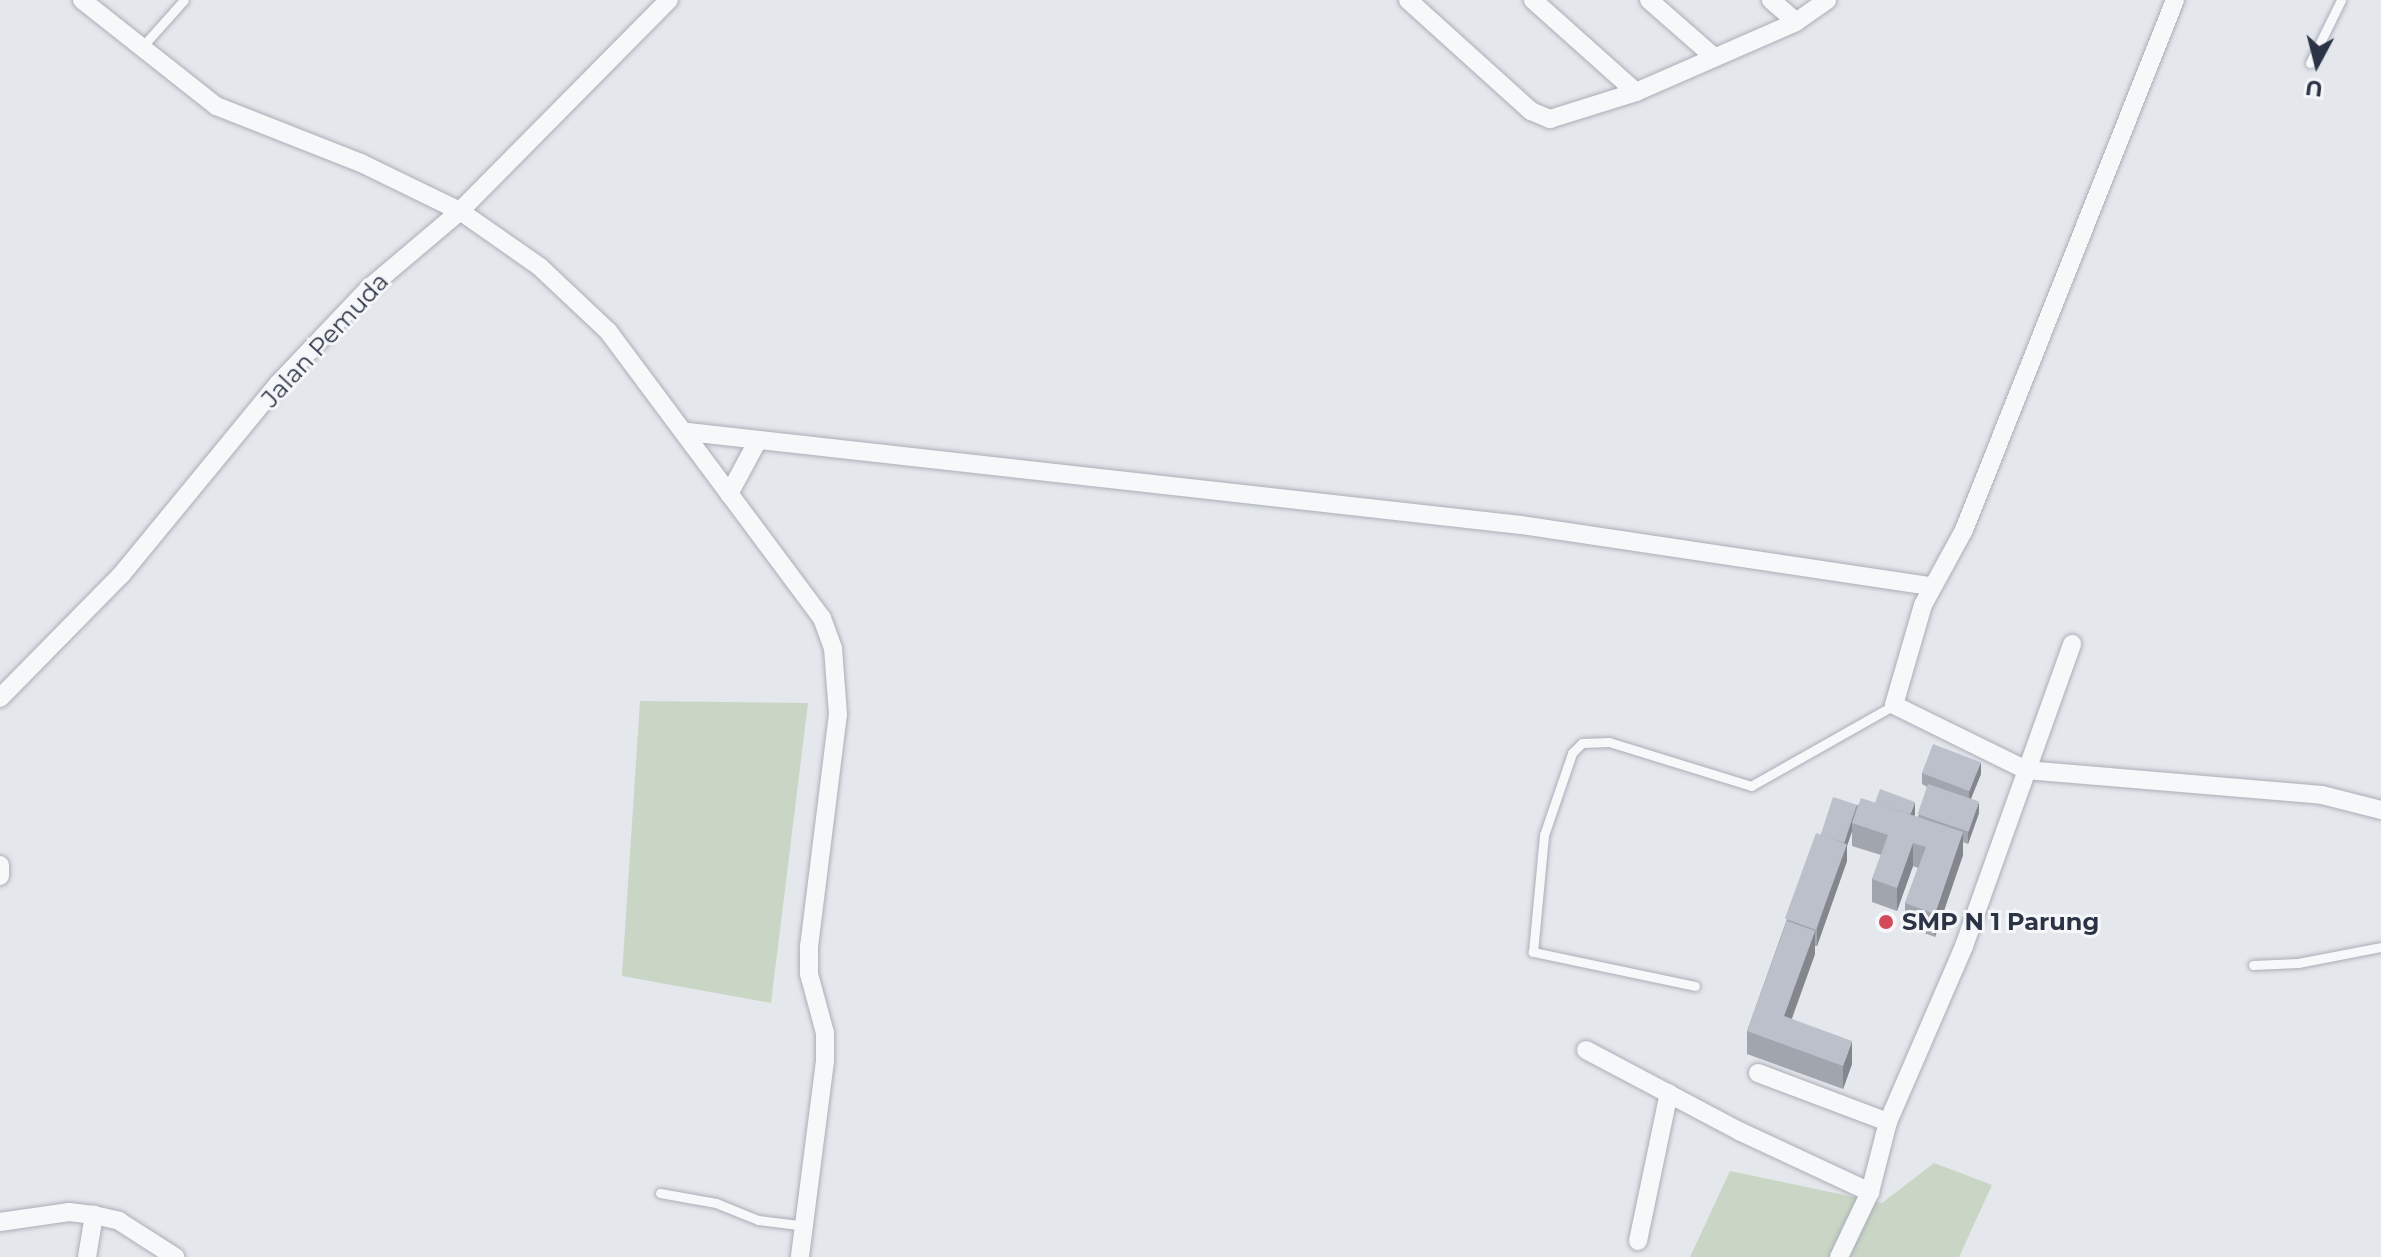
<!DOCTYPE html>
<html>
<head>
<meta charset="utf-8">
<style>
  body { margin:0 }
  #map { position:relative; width:2381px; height:1257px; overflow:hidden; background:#e4e7ec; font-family:Montserrat,sans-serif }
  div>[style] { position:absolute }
  .green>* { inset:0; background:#c9d6c5 }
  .roads { filter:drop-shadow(0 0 2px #a9aeb7) drop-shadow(0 0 2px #a9aeb7) }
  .service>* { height:9px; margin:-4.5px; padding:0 4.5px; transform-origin:4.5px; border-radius:4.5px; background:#f7f8fa }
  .minor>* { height:18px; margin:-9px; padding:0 9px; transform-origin:9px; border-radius:9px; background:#f7f8fa }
  .wall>* { inset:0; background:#a1a5ae }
  .shaded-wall>* { inset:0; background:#83868d }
  .building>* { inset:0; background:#bbc0ca; transform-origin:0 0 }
  .dots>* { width:22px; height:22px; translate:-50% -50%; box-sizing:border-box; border:4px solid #f4f6f9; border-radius:50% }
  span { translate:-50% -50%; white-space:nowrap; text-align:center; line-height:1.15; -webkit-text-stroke:6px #f4f6f9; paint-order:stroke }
  .street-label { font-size:24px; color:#2b3445 }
  .poi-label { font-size:24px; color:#2b3445; font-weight:700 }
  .left { translate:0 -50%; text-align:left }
  .north { position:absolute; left:2277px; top:24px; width:80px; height:80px; -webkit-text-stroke:6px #f4f6f9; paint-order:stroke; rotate:187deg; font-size:22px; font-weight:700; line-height:32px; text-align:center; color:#2b3445 }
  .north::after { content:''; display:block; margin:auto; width:28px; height:36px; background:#2b3445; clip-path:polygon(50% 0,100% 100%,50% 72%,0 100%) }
</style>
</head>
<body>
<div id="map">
  <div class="green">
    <div style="clip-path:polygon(640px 701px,808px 703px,771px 1003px,622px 976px)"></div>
    <div style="clip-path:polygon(1934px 1163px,1992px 1185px,1959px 1257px,1690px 1257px,1730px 1171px,1882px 1203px)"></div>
  </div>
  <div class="roads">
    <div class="service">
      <div style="left:141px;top:48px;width:64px;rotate:-48.1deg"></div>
      <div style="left:2310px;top:63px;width:70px;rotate:-63.8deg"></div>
      <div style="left:2253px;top:965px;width:45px;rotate:-2.5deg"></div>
      <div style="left:2298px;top:963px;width:85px;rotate:-10.9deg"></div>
      <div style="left:1695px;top:986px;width:166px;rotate:-168.1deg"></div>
      <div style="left:1533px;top:952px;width:118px;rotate:-84.6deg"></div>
      <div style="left:1544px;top:835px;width:87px;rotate:-71.1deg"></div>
      <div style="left:1572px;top:753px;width:14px;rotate:-45deg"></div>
      <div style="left:1582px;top:743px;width:27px;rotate:-2deg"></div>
      <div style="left:1609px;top:742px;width:149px;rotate:17.2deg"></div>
      <div style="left:1751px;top:786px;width:164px;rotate:-29.5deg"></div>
      <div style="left:660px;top:1193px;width:57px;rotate:10.1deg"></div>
      <div style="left:716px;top:1203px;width:45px;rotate:22deg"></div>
      <div style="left:758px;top:1220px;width:49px;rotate:7deg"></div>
    </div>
    <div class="minor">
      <div style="left:82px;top:0;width:171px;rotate:38.3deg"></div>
      <div style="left:216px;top:106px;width:156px;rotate:21.5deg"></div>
      <div style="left:361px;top:163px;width:110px;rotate:25.9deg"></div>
      <div style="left:460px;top:211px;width:98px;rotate:35deg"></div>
      <div style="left:540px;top:267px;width:93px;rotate:43.3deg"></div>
      <div style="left:608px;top:331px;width:358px;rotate:53.3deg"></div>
      <div style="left:822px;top:618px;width:32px;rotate:70deg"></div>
      <div style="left:833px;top:648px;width:66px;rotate:85.7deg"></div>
      <div style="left:838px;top:714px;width:234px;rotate:97.1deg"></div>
      <div style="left:809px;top:946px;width:28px;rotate:90deg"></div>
      <div style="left:809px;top:974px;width:61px;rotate:74.8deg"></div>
      <div style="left:825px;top:1033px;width:28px;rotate:90deg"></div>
      <div style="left:825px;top:1061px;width:198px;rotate:97.3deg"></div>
      <div style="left:1408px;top:0;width:166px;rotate:42.1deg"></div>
      <div style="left:1531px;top:111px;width:21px;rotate:23deg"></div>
      <div style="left:1550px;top:119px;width:90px;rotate:-17.4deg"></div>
      <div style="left:1636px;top:92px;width:175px;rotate:-23.6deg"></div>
      <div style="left:1796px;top:22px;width:38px;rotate:-35deg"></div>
      <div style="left:1533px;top:0;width:138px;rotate:41.8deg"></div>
      <div style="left:1649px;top:0;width:86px;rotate:41.2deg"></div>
      <div style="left:1771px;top:0;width:33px;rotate:41deg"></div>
      <div style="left:2175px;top:0;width:570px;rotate:111.71deg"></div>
      <div style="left:1964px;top:530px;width:85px;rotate:118.7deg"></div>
      <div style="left:1923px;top:605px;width:104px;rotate:106.2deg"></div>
      <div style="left:1894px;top:705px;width:147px;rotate:26.2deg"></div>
      <div style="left:2026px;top:770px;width:297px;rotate:4.8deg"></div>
      <div style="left:2322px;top:795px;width:61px;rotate:14.3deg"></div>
      <div style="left:688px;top:432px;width:838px;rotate:6.37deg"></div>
      <div style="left:1521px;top:525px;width:415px;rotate:8.5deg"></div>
      <div style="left:729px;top:494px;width:59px;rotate:-61.7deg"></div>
      <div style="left:0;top:698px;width:173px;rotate:-45.5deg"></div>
      <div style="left:121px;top:575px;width:247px;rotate:-50.6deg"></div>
      <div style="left:278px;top:384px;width:132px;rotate:-46.5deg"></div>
      <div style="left:369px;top:288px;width:119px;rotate:-40.2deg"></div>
      <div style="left:460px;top:211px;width:297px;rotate:-45.3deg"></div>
      <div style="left:0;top:865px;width:11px;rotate:90deg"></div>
      <div style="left:1586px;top:1050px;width:173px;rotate:27.9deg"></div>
      <div style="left:1739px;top:1131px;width:145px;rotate:25deg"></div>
      <div style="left:1758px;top:1073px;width:139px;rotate:20.7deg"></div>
      <div style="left:0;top:1222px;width:70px;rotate:-8.2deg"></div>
      <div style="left:69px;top:1212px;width:25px;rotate:7deg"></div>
      <div style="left:94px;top:1215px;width:26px;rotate:13deg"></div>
      <div style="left:119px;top:1221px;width:67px;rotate:32.7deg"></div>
      <div style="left:1638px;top:1241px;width:151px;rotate:-78.2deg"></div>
      <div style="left:87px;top:1257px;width:43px;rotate:-80.5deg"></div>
      <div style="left:1839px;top:1257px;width:72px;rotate:-64.5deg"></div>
      <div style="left:1870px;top:1192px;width:72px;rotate:-75.6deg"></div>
      <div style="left:1888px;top:1122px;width:192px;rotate:-66.6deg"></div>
      <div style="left:1964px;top:946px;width:321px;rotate:-70.3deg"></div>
    </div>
  </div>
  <div class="wall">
    <div style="clip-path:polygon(1922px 773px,1981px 774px,1971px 799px,1979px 813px,1968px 844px,1963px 842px,1963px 855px,1935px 937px,1905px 926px,1905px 903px,1918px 868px,1913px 866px,1897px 911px,1872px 902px,1872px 879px,1881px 855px,1852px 846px,1852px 831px,1847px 846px,1847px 861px,1817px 946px,1815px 946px,1815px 954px,1792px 1019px,1852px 1064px,1843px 1089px,1747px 1054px,1747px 1031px,1787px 919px,1820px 835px,1857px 805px,1875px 803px,1915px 814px,1914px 816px,1918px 817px,1927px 787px,1922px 784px)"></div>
  </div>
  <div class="shaded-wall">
    <div style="clip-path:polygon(1981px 762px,1981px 774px,1969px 803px,1969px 791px)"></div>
    <div style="clip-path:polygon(1915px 802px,1915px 814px,1908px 832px,1908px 821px)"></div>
    <div style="clip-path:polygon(1979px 802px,1979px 813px,1968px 844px,1968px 832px)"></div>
    <div style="clip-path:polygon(1857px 805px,1852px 823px,1852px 831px,1847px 846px,1847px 861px,1817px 946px,1817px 929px,1843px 844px)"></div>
    <div style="clip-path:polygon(1963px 832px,1963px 855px,1935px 937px,1935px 914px)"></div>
    <div style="clip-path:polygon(1913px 843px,1913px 866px,1897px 911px,1897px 888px)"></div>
    <div style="clip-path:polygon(1815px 931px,1815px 954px,1784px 1039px,1784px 1016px)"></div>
    <div style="clip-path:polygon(1852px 1041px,1852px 1064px,1843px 1089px,1843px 1066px)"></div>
  </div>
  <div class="building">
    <div style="left:1933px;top:744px;width:51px;height:31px;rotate:21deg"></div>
    <div style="left:1928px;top:784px;width:54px;height:32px;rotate:19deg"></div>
    <div style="clip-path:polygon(1880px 789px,1915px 802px,1910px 814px,1875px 803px)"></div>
    <div style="left:1833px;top:797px;width:25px;height:40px;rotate:18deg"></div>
    <div style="clip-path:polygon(1861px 798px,1963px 832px,1935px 914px,1905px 903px,1926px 847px,1913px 843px,1897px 888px,1872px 879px,1888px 835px,1852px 823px)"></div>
    <div style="left:1816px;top:833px;width:33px;height:91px;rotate:20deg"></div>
    <div style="clip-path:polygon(1787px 921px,1815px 931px,1784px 1016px,1852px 1041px,1843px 1066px,1747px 1031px)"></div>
  </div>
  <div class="dots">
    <div style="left:1886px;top:922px;background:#d1495b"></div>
  </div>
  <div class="street-label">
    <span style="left:325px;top:340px;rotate:-47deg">Jalan Pemuda</span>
  </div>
  <div class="poi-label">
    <span class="left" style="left:1902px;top:922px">SMP N 1 Parung</span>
  </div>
  <div class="north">U</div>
</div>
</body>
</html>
